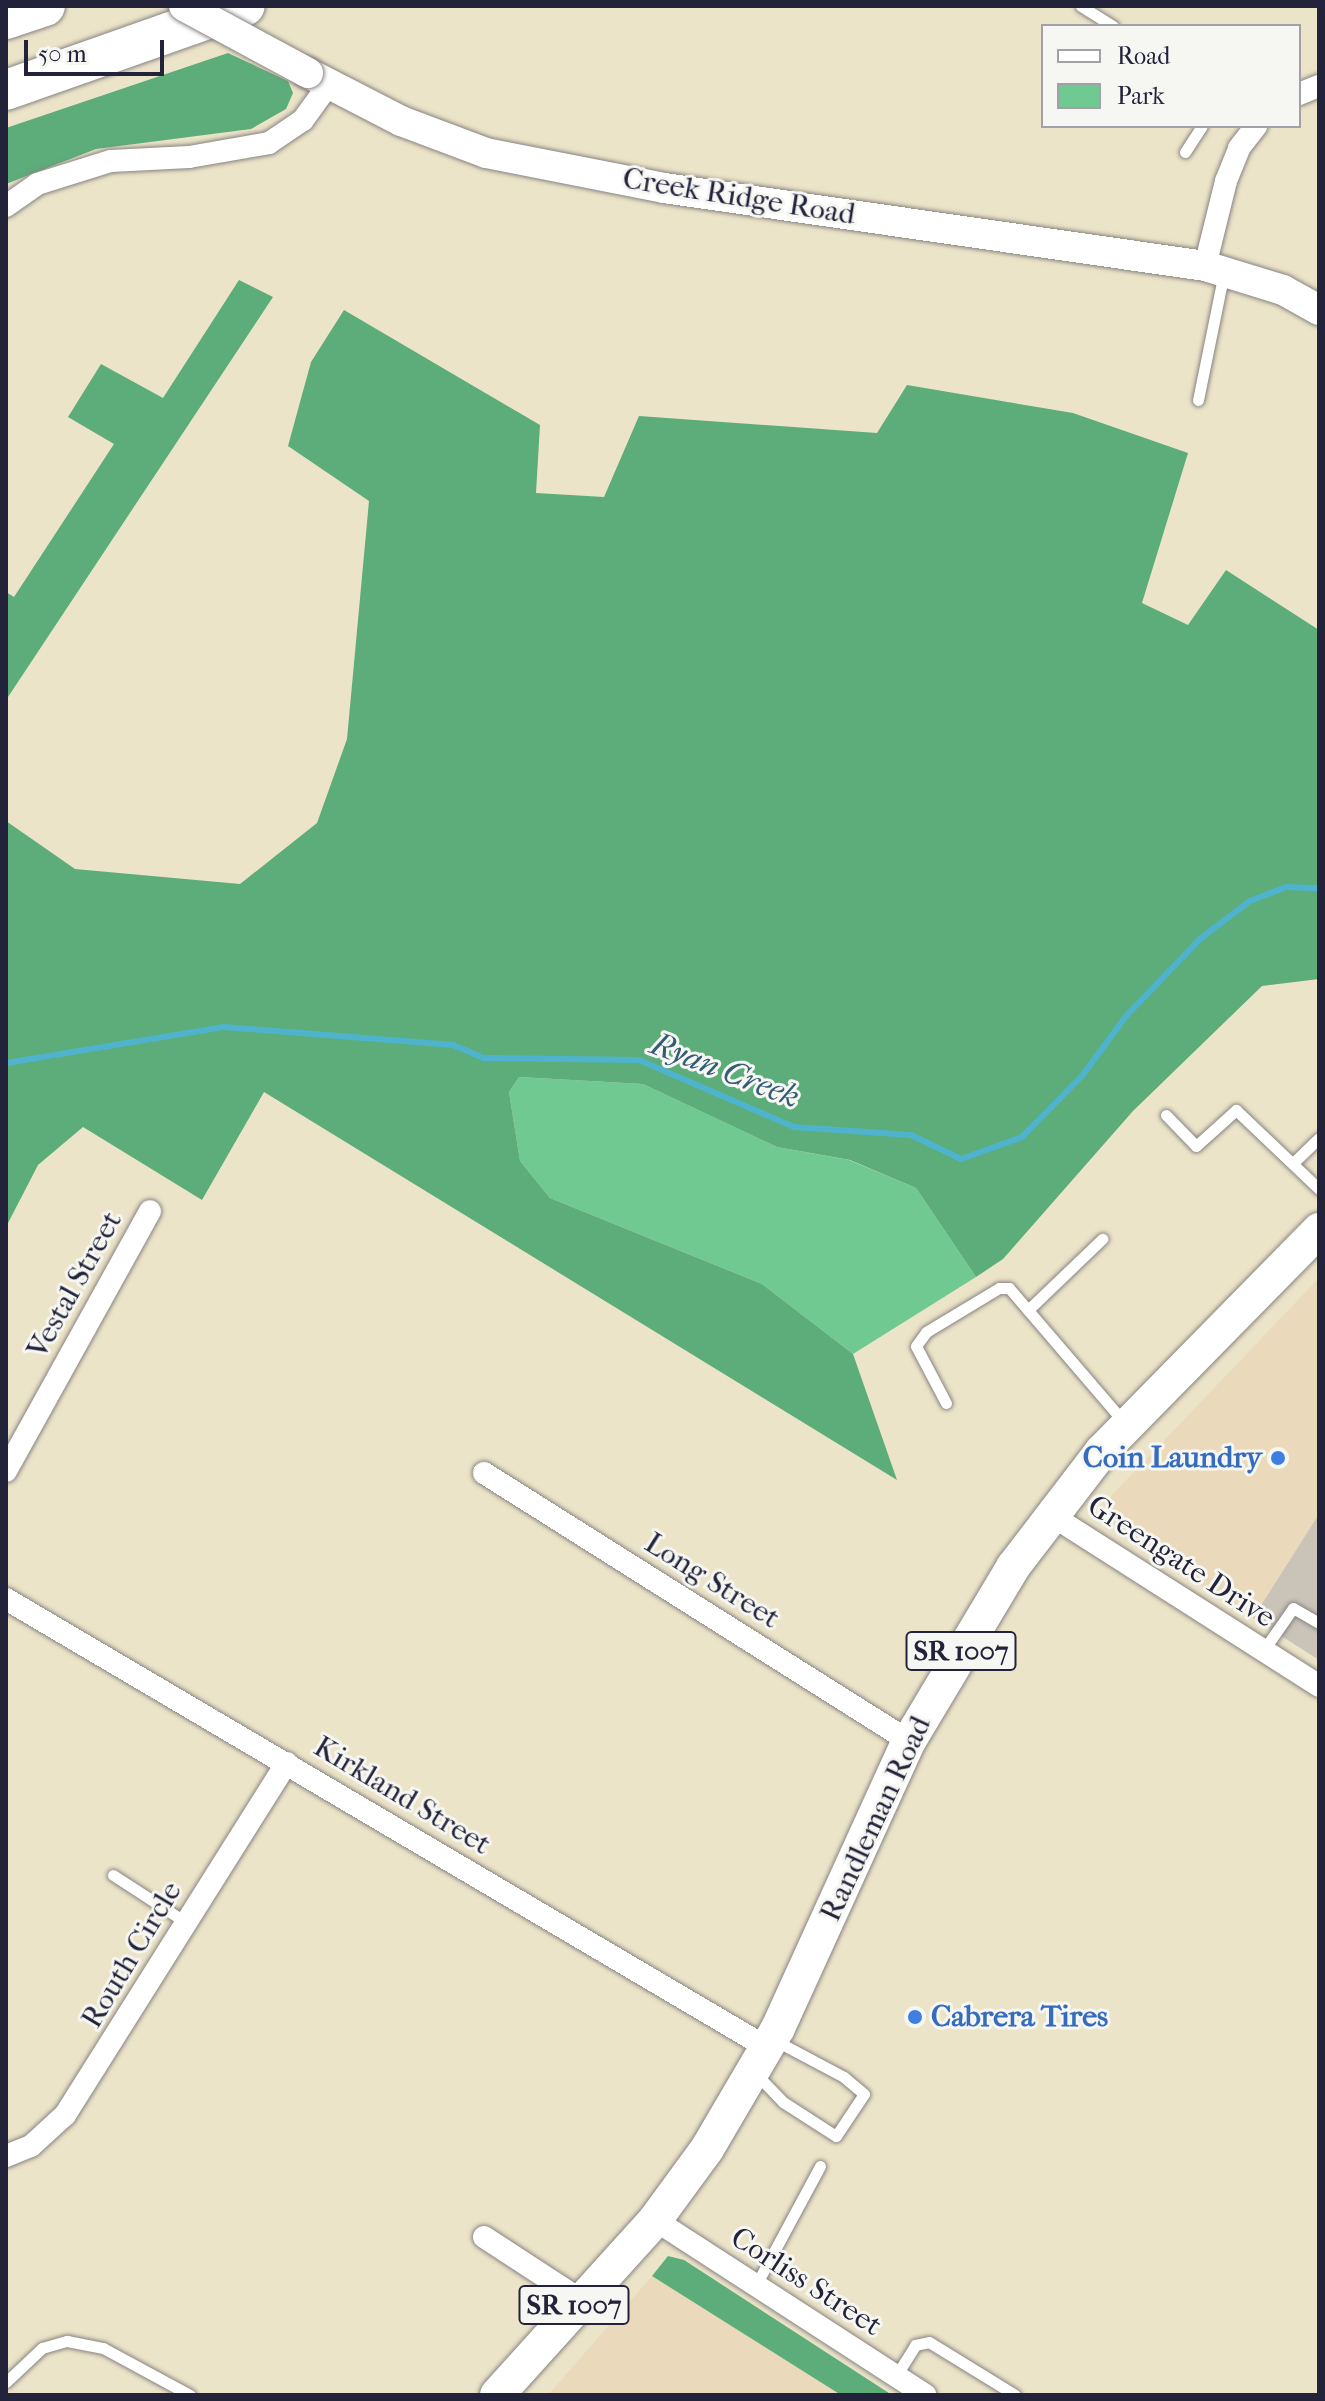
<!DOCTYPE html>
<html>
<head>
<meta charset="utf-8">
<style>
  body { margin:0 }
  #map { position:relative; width:1325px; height:2401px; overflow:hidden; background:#ece4c8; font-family:"IM FELL French Canon",serif }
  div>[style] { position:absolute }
  .built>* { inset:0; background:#ead9ba }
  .industrial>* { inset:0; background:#cac3b8 }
  .green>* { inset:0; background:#70c990 }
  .forest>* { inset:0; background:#5cad7a }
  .stream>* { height:6px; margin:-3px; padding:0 3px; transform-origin:3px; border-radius:3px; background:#4fb3ce }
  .roads { filter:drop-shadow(0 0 2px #878382) drop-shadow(0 0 2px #878382) }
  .lane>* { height:11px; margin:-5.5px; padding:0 5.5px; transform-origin:5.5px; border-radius:5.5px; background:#fff }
  .street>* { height:22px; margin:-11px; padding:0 11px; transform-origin:11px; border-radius:11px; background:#fff }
  .secondary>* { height:30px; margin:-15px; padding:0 15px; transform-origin:15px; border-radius:15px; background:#fff }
  .primary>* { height:34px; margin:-17px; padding:0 17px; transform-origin:17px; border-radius:17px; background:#fff }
  .highway>* { height:40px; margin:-20px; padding:0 20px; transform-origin:20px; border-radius:20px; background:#fff }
  .bridges { filter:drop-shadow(0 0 2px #878382) drop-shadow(0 0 2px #878382) }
  .secondary-bridge>* { height:30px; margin:-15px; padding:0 15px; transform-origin:15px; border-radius:15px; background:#fff }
  .dots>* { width:22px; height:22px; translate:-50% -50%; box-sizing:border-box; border:4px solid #f6f6f2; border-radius:50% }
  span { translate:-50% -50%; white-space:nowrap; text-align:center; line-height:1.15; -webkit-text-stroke:6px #f6f6f2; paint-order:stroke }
  .shield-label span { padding:2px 6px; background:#f6f6f2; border:2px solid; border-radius:6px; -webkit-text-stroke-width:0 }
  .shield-label { font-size:28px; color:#22223b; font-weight:700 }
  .street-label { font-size:30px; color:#22223b }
  .shop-label { font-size:30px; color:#366cbe; font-weight:700 }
  .right { translate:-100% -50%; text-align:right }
  .left { translate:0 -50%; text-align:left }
  .water-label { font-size:32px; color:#345c76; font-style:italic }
  .frame { position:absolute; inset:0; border:8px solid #22223b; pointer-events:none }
  .legend { position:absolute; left:1041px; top:24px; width:260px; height:104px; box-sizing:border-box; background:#f6f6f2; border:2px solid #a1a1a9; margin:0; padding:10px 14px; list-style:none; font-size:24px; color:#22223b }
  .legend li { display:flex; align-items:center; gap:16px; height:40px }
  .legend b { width:40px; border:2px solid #a1a1a9 }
  .scale { position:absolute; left:24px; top:40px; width:140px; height:36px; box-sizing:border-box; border:4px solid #22223b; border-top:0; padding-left:10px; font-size:24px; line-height:28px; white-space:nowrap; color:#22223b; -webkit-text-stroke:6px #f6f6f2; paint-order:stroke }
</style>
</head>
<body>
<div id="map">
  <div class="built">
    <div style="clip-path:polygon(1319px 1278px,1319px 1514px,1253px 1618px,1118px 1533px,1110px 1519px,1111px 1496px)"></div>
    <div style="clip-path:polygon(652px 2276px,841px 2395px,548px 2395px)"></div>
  </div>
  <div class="industrial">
    <div style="clip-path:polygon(1319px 1514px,1319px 1660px,1253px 1618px)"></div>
  </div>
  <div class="green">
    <div style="clip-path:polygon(519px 1077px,643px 1084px,777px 1147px,849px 1160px,916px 1188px,976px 1277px,853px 1354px,762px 1284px,550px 1198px,520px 1161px,509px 1092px)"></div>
  </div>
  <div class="forest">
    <div style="clip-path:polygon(228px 53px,288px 81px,293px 93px,286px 109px,251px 129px,96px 149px,6px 184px,6px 128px)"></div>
    <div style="clip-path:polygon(239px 280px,273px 297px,6px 700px,6px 592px,14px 597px,114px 444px,68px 417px,101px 364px,163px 398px)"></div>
    <div style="clip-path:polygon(344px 310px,540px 425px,536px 493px,604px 497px,639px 416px,877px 433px,907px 385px,1073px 413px,1188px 453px,1142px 603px,1188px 625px,1226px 570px,1319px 630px,1319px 979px,1262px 986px,1133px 1111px,1003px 1259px,976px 1277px,916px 1188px,850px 1160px,777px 1147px,643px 1084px,519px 1077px,509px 1092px,520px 1161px,550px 1198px,762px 1284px,853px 1354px,897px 1480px,264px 1092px,202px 1200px,83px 1127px,38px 1165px,6px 1227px,6px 821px,75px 869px,240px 884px,317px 823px,347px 739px,369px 501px,288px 446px,311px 362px)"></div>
    <div style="clip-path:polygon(668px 2256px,684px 2260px,892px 2395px,841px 2395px,652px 2276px)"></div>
  </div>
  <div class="stream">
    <div style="left:6px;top:1063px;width:221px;rotate:-9.4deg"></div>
    <div style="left:224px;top:1027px;width:230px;rotate:4.5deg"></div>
    <div style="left:453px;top:1045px;width:34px;rotate:23deg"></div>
    <div style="left:484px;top:1058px;width:155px;rotate:0.7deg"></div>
    <div style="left:639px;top:1060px;width:169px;rotate:23.4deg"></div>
    <div style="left:794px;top:1127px;width:117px;rotate:3.9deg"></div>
    <div style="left:911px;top:1135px;width:55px;rotate:25.6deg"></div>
    <div style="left:961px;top:1159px;width:65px;rotate:-19.8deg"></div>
    <div style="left:1022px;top:1137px;width:86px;rotate:-45.5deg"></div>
    <div style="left:1082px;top:1076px;width:74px;rotate:-53.7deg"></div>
    <div style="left:1126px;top:1016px;width:108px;rotate:-46.1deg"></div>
    <div style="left:1201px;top:938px;width:61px;rotate:-37.1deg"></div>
    <div style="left:1250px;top:901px;width:39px;rotate:-21deg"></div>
    <div style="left:1286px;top:887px;width:33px;rotate:2deg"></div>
  </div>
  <div class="roads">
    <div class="lane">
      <div style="left:1081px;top:6px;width:38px;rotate:32deg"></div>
      <div style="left:1185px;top:152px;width:31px;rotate:-57deg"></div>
      <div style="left:1198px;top:400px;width:131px;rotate:-78.5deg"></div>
      <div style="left:1166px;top:1115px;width:43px;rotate:45.9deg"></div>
      <div style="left:1196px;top:1146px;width:54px;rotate:-42deg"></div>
      <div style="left:1236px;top:1110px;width:115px;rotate:43.6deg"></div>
      <div style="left:1293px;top:1163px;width:36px;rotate:-44deg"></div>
      <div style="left:1028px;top:1310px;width:103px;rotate:-43.8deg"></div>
      <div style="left:946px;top:1403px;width:64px;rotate:-117.8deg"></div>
      <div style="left:916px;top:1346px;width:17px;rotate:-54deg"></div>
      <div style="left:926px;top:1332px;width:85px;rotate:-31.1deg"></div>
      <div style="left:999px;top:1288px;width:10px"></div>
      <div style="left:1009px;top:1288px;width:177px;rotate:49.4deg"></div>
      <div style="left:1263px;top:1651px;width:52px;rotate:-55.1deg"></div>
      <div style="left:1293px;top:1608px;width:30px;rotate:30deg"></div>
      <div style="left:113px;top:1875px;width:88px;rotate:33deg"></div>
      <div style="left:757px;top:2075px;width:37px;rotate:46deg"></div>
      <div style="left:783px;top:2102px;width:63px;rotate:32.7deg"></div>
      <div style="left:836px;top:2136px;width:50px;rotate:-56.3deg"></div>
      <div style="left:864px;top:2094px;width:26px;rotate:-140deg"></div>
      <div style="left:844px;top:2077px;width:77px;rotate:-152.1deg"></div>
      <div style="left:756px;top:2285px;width:135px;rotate:-61.7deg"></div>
      <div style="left:896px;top:2376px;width:36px;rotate:-58deg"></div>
      <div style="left:915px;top:2345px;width:14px;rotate:-12deg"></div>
      <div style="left:929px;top:2342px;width:101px;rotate:31.6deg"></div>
      <div style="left:6px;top:2382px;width:50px;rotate:-43.4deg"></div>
      <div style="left:42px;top:2348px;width:26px;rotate:-16deg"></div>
      <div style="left:67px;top:2341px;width:37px;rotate:11deg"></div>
      <div style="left:103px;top:2348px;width:99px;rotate:28.4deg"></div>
    </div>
    <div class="street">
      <div style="left:1299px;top:94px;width:22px;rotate:-22deg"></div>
      <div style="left:6px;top:206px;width:38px;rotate:-35deg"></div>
      <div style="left:37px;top:184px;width:77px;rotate:-17.3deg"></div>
      <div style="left:111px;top:161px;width:78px;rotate:-2.9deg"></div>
      <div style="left:189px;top:157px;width:81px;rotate:-9.9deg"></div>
      <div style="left:269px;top:143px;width:41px;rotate:-34.1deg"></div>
      <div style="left:303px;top:120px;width:44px;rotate:-54.2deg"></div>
      <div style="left:1205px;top:266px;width:88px;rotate:-76.1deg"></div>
      <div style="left:1226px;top:181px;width:35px;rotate:-68deg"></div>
      <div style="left:1239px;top:148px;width:28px;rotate:-52deg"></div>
      <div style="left:6px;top:1471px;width:297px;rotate:-61deg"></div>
      <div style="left:484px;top:1473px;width:502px;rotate:32.24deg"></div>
      <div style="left:1051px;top:1515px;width:318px;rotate:32.5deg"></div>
      <div style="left:6px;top:1599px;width:882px;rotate:30.52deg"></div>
      <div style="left:6px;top:2156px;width:27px;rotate:-22deg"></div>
      <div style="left:31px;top:2146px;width:46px;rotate:-42.4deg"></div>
      <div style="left:65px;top:2115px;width:416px;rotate:-57.8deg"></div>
      <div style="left:655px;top:2220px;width:322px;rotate:32.9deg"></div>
      <div style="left:484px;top:2237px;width:113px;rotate:33.1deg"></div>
    </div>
    <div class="secondary">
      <div style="left:308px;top:73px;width:105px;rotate:27.3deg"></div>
      <div style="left:401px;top:121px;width:91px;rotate:20.6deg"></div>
      <div style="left:486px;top:153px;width:181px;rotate:11.1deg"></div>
      <div style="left:664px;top:188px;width:547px;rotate:8.2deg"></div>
      <div style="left:1205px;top:266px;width:82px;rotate:17.1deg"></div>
      <div style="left:1283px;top:290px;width:41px;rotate:29.1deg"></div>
    </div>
    <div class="primary">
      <div style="left:497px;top:2395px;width:236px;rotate:-47.9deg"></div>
      <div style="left:655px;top:2220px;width:88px;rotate:-53.8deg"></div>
      <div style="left:707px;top:2149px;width:140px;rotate:-59.6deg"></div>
      <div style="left:778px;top:2028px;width:315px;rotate:-65.5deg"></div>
      <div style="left:909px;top:1741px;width:203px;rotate:-59.1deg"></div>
      <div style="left:1013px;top:1567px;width:146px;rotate:-52.5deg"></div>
      <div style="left:1102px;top:1451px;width:310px;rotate:-45.5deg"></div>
    </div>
    <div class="highway">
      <div style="left:6px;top:19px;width:41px;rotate:-18.4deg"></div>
      <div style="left:6px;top:90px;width:253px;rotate:-19.4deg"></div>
    </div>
  </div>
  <div class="bridges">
    <div class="secondary-bridge">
      <div style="left:184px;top:6px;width:141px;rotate:28.4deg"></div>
    </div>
  </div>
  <div class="dots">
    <div style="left:1278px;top:1458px;background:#3f7fe0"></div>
    <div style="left:915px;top:2017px;background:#3f7fe0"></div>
  </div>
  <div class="shield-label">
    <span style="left:961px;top:1651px">SR 1007</span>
    <span style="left:574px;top:2305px">SR 1007</span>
  </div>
  <div class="street-label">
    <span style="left:739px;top:197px;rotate:9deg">Creek Ridge Road</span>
    <span style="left:75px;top:1285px;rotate:-61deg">Vestal Street</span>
    <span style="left:1181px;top:1562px;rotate:33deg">Greengate Drive</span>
    <span style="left:712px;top:1581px;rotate:32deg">Long Street</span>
    <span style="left:402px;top:1796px;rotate:31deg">Kirkland Street</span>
    <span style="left:876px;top:1819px;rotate:-65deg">Randleman Road</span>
    <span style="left:132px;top:1955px;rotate:-59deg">Routh Circle</span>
    <span style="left:806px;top:2282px;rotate:33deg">Corliss Street</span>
  </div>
  <div class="shop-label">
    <span class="right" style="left:1262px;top:1458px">Coin Laundry</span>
    <span class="left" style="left:931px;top:2017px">Cabrera Tires</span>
  </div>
  <div class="water-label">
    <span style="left:725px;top:1071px;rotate:21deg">Ryan Creek</span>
  </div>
  <div class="frame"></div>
  <ul class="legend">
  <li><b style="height:10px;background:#fff"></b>Road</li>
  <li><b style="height:22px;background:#70c990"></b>Park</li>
  </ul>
  <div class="scale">50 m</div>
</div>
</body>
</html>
